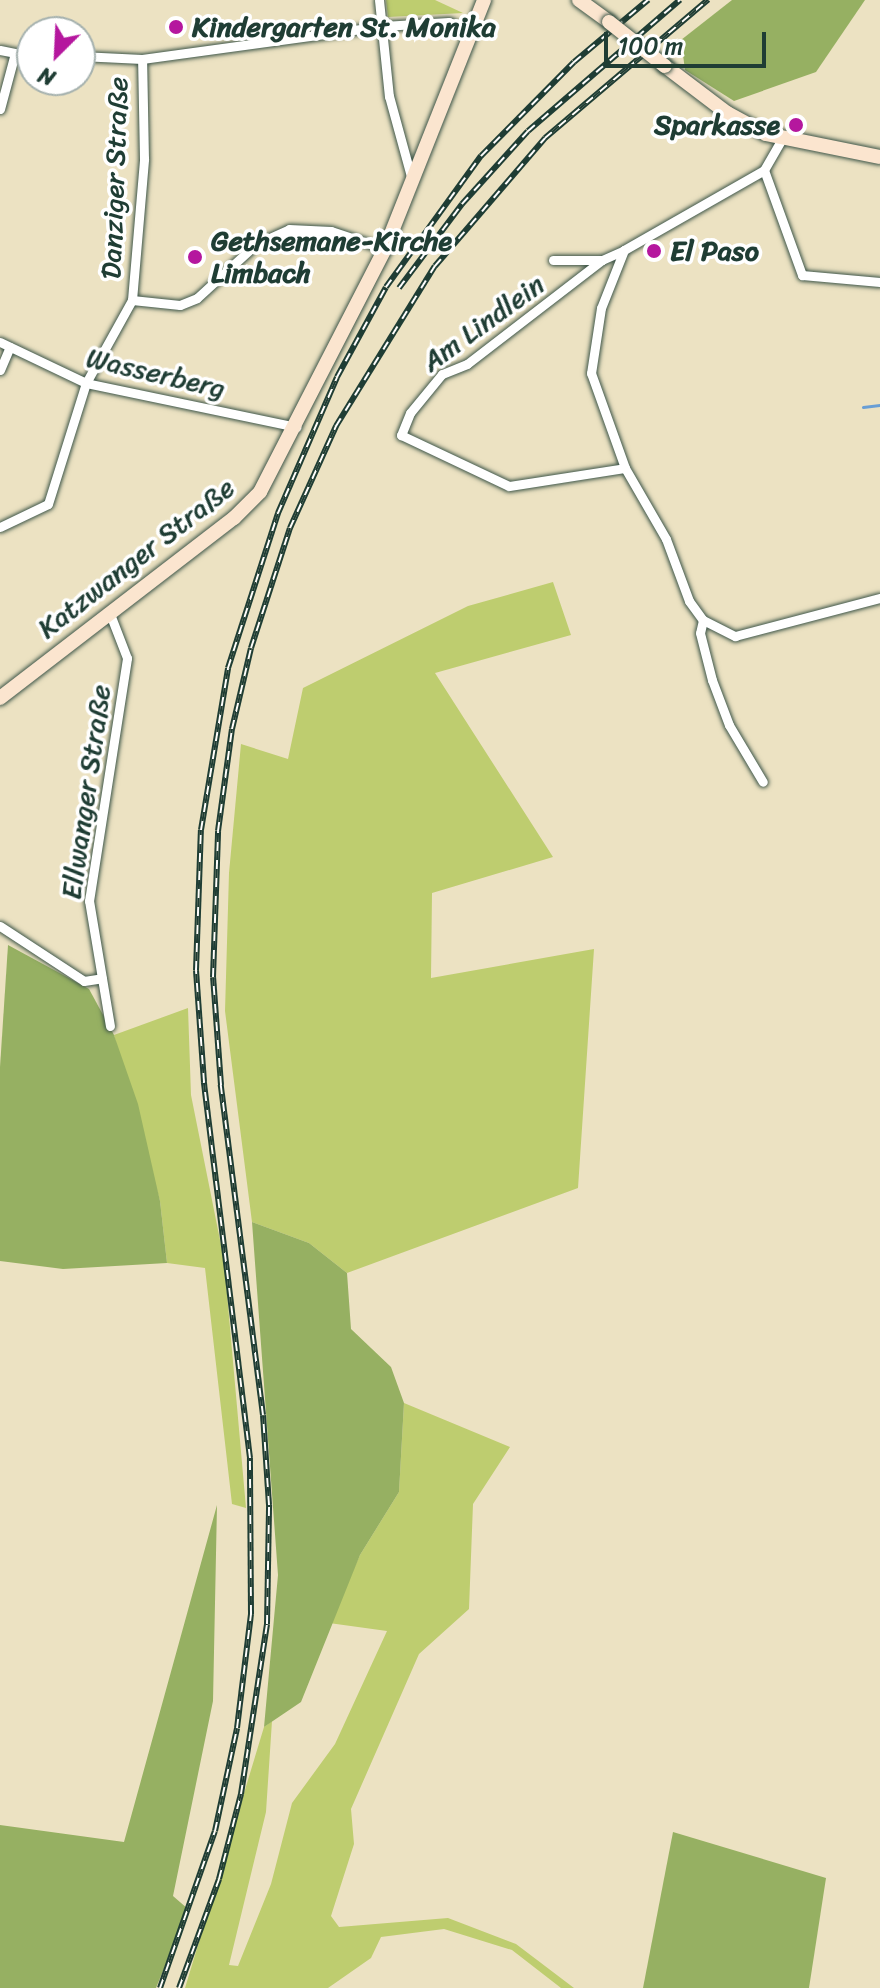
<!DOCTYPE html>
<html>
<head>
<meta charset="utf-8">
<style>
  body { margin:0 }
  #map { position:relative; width:880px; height:1988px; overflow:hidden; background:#ece2c2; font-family:Sriracha,sans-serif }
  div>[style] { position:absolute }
  .green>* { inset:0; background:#becd6f }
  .forest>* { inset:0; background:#96b062 }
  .stream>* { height:3px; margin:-1.5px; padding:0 1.5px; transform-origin:1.5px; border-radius:1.5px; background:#689ed5 }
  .roads { filter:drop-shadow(0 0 2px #3e5649) drop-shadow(0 0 2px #3e5649) }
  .minor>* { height:9px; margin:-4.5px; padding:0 4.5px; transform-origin:4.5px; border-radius:4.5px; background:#fff }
  .secondary>* { height:14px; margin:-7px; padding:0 7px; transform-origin:7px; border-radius:7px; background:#fbe5cf }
  .rail>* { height:6px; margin-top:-3px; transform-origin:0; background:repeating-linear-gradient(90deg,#fff 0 9px,#1f3d34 0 18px); box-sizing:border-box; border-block:2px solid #1f3d34 }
  .bridges { filter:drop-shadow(0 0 2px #3e5649) drop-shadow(0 0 2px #3e5649) }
  .secondary-bridge>* { height:14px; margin:-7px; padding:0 7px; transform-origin:7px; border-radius:7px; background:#fbe5cf }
  .dots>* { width:22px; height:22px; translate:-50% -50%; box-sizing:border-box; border:4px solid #fff; border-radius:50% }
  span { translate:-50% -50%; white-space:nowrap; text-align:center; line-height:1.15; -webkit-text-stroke:7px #fff; paint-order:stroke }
  .poi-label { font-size:28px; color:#1f3d34; font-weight:700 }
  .left { translate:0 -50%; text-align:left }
  .right { translate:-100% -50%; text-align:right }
  .street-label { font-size:28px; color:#1f3d34 }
  .north { position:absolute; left:16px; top:16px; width:80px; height:80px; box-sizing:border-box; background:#fff; border:2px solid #a5b1ae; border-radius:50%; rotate:204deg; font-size:22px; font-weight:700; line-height:32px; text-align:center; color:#1f3d34 }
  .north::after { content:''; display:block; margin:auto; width:28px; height:36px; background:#b5179e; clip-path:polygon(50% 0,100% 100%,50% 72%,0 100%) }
  .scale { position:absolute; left:604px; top:32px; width:162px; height:36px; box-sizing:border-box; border:4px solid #1f3d34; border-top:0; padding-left:10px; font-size:24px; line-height:28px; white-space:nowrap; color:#1f3d34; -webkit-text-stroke:6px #fff; paint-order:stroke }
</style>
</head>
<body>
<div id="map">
  <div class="green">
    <div style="clip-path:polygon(386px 0,435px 0,463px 13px,388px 17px)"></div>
    <div style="clip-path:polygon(553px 582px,571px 635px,435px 673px,553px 857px,432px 893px,431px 978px,594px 949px,578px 1188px,347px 1273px,309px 1243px,252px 1222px,225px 1011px,229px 873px,241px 744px,288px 759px,303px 688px,468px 606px)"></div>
    <div style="clip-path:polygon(188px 1008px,191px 1095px,224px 1260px,246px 1508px,232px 1504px,205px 1268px,167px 1263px,160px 1201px,114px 1035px)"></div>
    <div style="clip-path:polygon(404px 1403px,510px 1447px,473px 1504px,469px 1609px,419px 1654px,351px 1809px,354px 1844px,331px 1916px,339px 1927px,448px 1918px,516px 1944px,574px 1988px,561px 1988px,512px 1950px,444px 1929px,381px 1937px,371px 1958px,328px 1988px,185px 1988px,264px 1727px,272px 1721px,266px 1812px,229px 1965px,238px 1966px,271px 1884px,292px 1803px,335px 1744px,387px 1631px,329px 1623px,360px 1555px,399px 1492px)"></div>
  </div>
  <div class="forest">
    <div style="clip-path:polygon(732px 0,865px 0,816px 72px,734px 101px,685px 70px,681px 40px)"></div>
    <div style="clip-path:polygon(8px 945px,89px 989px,114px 1035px,138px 1104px,160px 1201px,167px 1263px,63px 1269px,0 1261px,0 1067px)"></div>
    <div style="clip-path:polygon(252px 1222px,309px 1243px,347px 1273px,351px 1329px,391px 1367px,404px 1403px,399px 1492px,360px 1555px,301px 1702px,264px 1727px,278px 1575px)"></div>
    <div style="clip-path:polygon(217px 1505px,213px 1701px,173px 1896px,188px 1909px,156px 1988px,0 1988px,0 1825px,124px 1842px)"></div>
    <div style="clip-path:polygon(673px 1832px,826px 1878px,809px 1988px,643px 1988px)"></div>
  </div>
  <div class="stream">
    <div style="left:863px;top:407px;width:17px;rotate:-7deg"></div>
  </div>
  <div class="roads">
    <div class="minor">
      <div style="left:379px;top:0;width:97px;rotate:84.1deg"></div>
      <div style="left:389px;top:96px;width:87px;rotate:74.7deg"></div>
      <div style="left:0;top:50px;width:15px;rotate:11deg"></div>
      <div style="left:80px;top:56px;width:62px;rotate:2.8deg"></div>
      <div style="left:142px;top:59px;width:243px;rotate:-7.8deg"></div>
      <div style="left:383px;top:26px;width:66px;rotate:-3.5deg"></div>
      <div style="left:449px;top:22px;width:24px;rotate:24deg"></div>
      <div style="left:0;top:109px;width:58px;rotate:-75deg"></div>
      <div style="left:15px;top:53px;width:17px;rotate:3deg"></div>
      <div style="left:764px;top:170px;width:112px;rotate:70.1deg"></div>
      <div style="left:802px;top:275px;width:78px;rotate:5.1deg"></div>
      <div style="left:624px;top:250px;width:62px;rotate:111.6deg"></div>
      <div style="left:601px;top:308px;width:66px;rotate:98.7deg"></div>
      <div style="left:591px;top:373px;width:101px;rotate:70.3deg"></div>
      <div style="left:625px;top:468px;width:82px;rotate:60deg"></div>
      <div style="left:666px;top:539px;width:66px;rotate:69.6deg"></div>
      <div style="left:689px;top:601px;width:24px;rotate:54deg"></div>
      <div style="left:703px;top:620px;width:36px;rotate:27deg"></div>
      <div style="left:735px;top:636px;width:150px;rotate:-14.7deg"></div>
      <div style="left:553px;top:260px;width:49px"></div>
      <div style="left:602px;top:260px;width:24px;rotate:-24deg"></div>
      <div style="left:624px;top:250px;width:161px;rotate:-29.7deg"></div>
      <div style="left:764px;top:170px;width:36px;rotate:-60deg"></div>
      <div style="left:602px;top:260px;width:170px;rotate:142.4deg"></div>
      <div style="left:467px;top:364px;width:27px;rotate:158deg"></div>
      <div style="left:442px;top:374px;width:50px;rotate:129.4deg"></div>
      <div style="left:410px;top:413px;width:24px;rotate:112deg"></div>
      <div style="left:401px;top:435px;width:119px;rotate:25.3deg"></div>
      <div style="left:509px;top:486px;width:117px;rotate:-8.8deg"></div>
      <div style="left:132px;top:300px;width:48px;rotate:5.9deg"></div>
      <div style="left:180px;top:305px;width:18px;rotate:-22deg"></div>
      <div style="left:197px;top:298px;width:80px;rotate:-42.5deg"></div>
      <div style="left:256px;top:244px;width:36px;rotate:-24deg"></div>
      <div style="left:289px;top:229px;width:42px;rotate:2.7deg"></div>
      <div style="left:331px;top:231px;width:57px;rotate:18.4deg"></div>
      <div style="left:0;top:342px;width:95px;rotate:25.5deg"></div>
      <div style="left:86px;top:383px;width:215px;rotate:11.8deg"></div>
      <div style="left:0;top:370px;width:25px;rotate:-67deg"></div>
      <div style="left:0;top:527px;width:53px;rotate:-25.6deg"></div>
      <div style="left:48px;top:504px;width:127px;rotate:-72.6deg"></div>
      <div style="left:86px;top:383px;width:95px;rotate:-61deg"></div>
      <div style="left:132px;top:300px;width:142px;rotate:-85.1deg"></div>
      <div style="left:144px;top:159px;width:100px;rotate:-91.1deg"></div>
      <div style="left:703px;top:620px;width:13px;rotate:103deg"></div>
      <div style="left:700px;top:633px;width:49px;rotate:75.7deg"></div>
      <div style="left:712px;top:680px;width:48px;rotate:69.3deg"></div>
      <div style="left:729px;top:725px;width:66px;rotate:59.2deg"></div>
      <div style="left:0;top:926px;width:100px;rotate:33.2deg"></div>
      <div style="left:84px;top:981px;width:18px;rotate:-9deg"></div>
      <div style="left:110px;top:1026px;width:127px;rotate:-99.5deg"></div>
      <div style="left:89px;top:901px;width:246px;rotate:-81.1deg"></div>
      <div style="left:127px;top:658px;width:47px;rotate:-111.1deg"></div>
    </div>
    <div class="secondary">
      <div style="left:579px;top:0;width:37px;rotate:36deg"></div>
      <div style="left:665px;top:66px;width:78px;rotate:37.2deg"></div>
      <div style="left:727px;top:113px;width:44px;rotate:28.3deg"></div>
      <div style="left:766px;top:134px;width:116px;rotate:11.4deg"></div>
      <div style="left:0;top:698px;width:295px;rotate:-37.6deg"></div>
      <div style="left:234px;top:518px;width:37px;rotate:-45deg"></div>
      <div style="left:260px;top:492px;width:273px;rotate:-62.8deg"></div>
      <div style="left:385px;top:249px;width:268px;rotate:-68.3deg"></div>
    </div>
  </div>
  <div class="rail">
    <div style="left:399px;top:288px;width:105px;rotate:-53.1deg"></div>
    <div style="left:462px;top:204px;width:98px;rotate:-47.9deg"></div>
    <div style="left:528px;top:131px;width:201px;rotate:-40.8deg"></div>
    <div style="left:160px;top:1988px;width:166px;rotate:-70.7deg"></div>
    <div style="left:215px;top:1831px;width:105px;rotate:-77.9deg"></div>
    <div style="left:237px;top:1728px;width:115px;rotate:-83deg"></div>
    <div style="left:251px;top:1614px;width:156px;rotate:-90.4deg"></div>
    <div style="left:250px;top:1458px;width:379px;rotate:-97deg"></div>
    <div style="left:204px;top:1082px;width:112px;rotate:-94.1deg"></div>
    <div style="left:196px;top:970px;width:140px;rotate:-88deg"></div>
    <div style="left:201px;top:830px;width:164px;rotate:-80.5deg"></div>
    <div style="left:228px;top:668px;width:163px;rotate:-72.1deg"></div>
    <div style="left:278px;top:513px;width:148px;rotate:-66.5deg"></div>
    <div style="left:337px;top:377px;width:102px;rotate:-61.4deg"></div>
    <div style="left:386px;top:287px;width:162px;rotate:-54.1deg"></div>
    <div style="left:481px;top:156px;width:132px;rotate:-45.3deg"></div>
    <div style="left:574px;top:62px;width:97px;rotate:-40deg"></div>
    <div style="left:179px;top:1988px;width:116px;rotate:-69.8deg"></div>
    <div style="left:219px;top:1879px;width:88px;rotate:-75.5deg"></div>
    <div style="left:241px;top:1794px;width:172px;rotate:-81.3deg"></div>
    <div style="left:267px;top:1624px;width:119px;rotate:-89deg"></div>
    <div style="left:269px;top:1505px;width:90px;rotate:-93.8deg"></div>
    <div style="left:263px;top:1415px;width:333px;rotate:-97.3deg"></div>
    <div style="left:221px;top:1085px;width:108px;rotate:-94.2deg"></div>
    <div style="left:213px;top:977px;width:146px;rotate:-88deg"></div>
    <div style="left:218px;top:831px;width:103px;rotate:-82.2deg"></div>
    <div style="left:232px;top:729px;width:83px;rotate:-76.8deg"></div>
    <div style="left:251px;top:648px;width:126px;rotate:-72deg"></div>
    <div style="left:290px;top:528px;width:112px;rotate:-65.7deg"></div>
    <div style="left:336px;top:426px;width:188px;rotate:-58.3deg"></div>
    <div style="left:435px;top:266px;width:169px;rotate:-49.3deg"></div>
    <div style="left:545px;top:138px;width:214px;rotate:-40.3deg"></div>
  </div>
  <div class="bridges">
    <div class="secondary-bridge">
      <div style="left:609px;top:22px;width:71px;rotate:38.2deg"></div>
    </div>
  </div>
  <div class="dots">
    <div style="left:176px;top:27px;background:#b5179e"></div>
    <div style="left:796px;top:125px;background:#b5179e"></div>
    <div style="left:654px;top:251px;background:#b5179e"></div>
    <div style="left:195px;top:257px;background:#b5179e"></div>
  </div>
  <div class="poi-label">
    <span class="left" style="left:192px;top:27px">Kindergarten St. Monika</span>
    <span class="right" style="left:780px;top:125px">Sparkasse</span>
    <span class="left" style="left:211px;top:257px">Gethsemane-Kirche<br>Limbach</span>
    <span class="left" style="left:670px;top:251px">El Paso</span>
  </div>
  <div class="street-label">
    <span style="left:115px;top:178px;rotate:-88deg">Danziger Straße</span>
    <span style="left:483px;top:323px;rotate:-36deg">Am Lindlein</span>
    <span style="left:156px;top:373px;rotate:13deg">Wasserberg</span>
    <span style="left:136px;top:558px;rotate:-38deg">Katzwanger Straße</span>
    <span style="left:86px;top:792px;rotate:-82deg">Ellwanger Straße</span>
  </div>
  <div class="north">N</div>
  <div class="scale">100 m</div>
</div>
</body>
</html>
